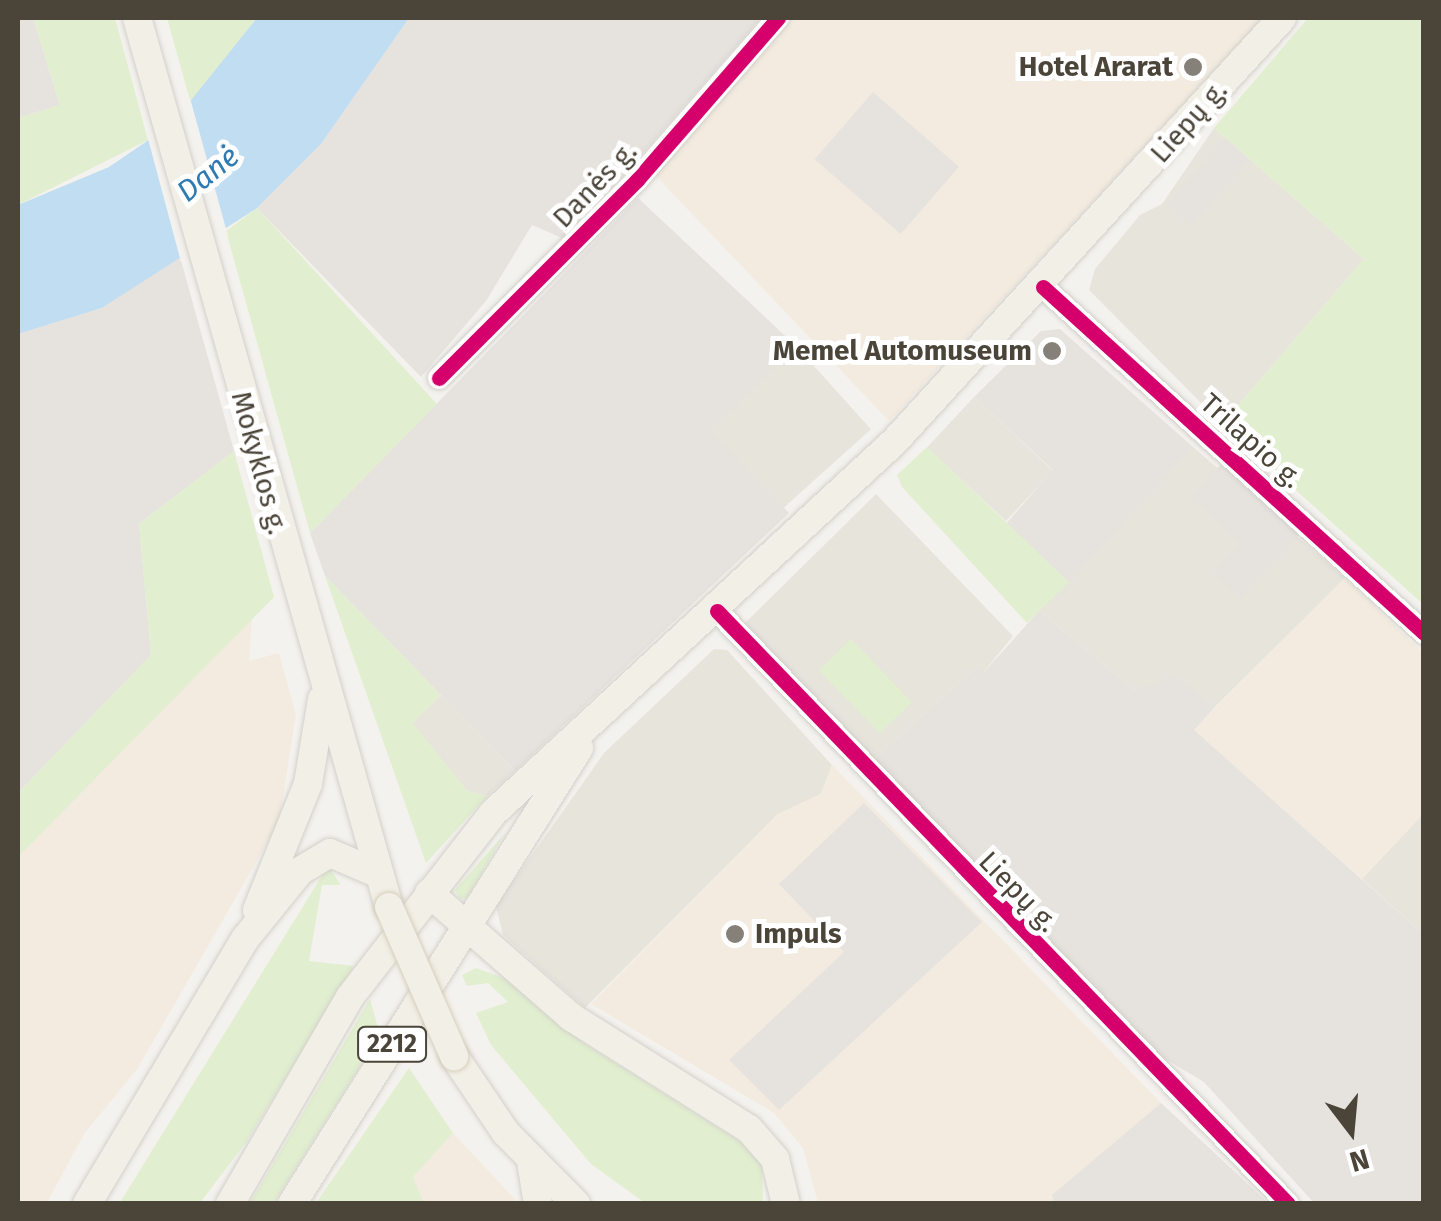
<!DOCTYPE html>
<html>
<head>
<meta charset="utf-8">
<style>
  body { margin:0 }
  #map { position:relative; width:1441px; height:1221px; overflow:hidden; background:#f4f2ee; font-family:"Fira Sans",sans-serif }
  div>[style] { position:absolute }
  .residential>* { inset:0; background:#e7e4dc; transform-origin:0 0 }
  .commercial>* { inset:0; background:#f3ebdf }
  .industrial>* { inset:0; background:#e6e2de }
  .green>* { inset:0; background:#e1eecf; transform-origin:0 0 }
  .parking>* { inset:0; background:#e6e3df; transform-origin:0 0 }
  .water>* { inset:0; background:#c0ddf1 }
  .pier>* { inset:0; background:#f4f2ee }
  .roads { filter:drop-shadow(0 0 2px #d2d0cb) drop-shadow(0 0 2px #d2d0cb) }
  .minor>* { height:22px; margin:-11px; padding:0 11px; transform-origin:11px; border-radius:11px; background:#fdfdfc }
  .major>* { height:28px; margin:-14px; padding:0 14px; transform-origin:14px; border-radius:14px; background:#f2efe6 }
  .bridges { filter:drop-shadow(0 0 2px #d6cebb) drop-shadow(0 0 2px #d6cebb) }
  .major-bridge>* { height:28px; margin:-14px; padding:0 14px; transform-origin:14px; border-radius:14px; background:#f2efe6 }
  .cycleway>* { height:15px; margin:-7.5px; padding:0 7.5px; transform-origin:7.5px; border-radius:7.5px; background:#d6006c }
  .dots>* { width:28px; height:28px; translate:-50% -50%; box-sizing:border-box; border:5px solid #fff; border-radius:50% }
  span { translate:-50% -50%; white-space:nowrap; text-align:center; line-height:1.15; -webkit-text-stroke:10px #fff; paint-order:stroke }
  .shield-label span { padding:2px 8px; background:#fff; border:2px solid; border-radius:8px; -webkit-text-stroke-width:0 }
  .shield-label { font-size:25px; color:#4b4439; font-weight:700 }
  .poi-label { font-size:28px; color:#4b4439; font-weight:700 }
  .right { translate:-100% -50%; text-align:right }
  .left { translate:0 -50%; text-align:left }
  .street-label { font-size:28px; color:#4b4439 }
  .water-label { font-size:30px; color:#2e7ab2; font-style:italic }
  .frame { position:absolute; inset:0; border:20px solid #4b4439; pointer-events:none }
  .north { position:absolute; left:1301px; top:1081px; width:100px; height:100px; -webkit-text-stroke:8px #fff; paint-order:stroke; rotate:164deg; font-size:28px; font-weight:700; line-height:40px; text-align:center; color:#4b4439 }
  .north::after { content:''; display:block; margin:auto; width:35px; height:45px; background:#4b4439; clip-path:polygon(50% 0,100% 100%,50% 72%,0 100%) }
</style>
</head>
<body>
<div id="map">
  <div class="residential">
    <div style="clip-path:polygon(1214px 128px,1364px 259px,1222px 424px,1089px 290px,1095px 269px,1140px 215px,1162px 204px)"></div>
    <div style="left:796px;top:346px;width:112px;height:122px;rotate:48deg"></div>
    <div style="left:974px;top:397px;width:108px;height:69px;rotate:43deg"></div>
    <div style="clip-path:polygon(1193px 447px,1345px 578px,1215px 707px,1175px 677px,1134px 690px,1039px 611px)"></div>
    <div style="clip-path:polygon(876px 494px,1013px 636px,983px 673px,977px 667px,873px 760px,745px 623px)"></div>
    <div style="clip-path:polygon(714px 649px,727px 650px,832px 765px,821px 794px,778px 814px,585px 1008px,503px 935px,496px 906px,604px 753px)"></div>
    <div style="clip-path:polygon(441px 695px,515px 771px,487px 796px,467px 791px,412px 723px)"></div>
    <div style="clip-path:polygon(1423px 814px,1423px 934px,1362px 879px)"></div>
  </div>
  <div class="commercial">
    <div style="clip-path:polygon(788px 18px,1263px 18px,889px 421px,655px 175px)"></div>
    <div style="clip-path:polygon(1345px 578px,1423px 653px,1423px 814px,1362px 879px,1193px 730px)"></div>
    <div style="clip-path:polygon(252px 617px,249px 661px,279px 653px,296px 715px,279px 822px,138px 1068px,84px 1134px,47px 1203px,18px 1204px,18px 857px)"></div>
    <div style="clip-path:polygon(832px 765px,1161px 1103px,1268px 1203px,818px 1203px,803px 1148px,774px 1113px,591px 1004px,778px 814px,821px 794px)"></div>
    <div style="clip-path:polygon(453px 1133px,514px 1198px,517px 1203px,424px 1203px,413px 1177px)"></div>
  </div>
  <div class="industrial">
    <div style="clip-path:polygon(18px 18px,33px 18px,60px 105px,18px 118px)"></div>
    <div style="clip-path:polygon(409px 18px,761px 18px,567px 240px,532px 225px,486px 301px,421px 377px,257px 208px,321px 144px)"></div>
    <div style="clip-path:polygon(638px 198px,796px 346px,710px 431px,789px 513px,515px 771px,325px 576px,310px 533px)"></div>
    <div style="clip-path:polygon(180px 257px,234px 451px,139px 524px,151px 655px,18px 793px,18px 334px,102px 308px)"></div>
    <div style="clip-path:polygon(1060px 329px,1193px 447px,1069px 582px,1005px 525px,1053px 470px,974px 397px,1041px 331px)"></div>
    <div style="clip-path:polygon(1039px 611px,1134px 690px,1175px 676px,1215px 707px,1194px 730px,1423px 934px,1423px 1203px,1314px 1203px,1204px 1082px,1152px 1051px,873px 760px,977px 667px,984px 672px)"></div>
  </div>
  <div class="green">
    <div style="clip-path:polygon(33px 18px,115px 18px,148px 140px,18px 205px,18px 118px,60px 105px)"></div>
    <div style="clip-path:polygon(167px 18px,257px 18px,191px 104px)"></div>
    <div style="clip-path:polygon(1308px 18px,1423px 18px,1423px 604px,1222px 424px,1364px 259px,1214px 128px)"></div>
    <div style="clip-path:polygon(257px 208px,437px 404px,310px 533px,226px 231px)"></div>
    <div style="clip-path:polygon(927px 447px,1069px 582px,1027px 623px,902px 487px,897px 475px)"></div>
    <div style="clip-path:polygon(234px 451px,274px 597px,18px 857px,18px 793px,151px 655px,139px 524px)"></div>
    <div style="clip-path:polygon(325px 576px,441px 695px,413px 723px,467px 791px,487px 796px,426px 863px)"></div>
    <div style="left:851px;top:639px;width:88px;height:45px;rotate:46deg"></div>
    <div style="clip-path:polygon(505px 833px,467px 898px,460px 899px,455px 890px)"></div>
    <div style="clip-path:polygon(328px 866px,341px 885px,322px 885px,309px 961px,354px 966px,247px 1141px,200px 1203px,119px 1204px)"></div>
    <div style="clip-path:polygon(476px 968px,509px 980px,582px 1042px,744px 1144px,762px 1165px,763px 1203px,645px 1203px,591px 1164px,491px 1045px,476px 1013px,508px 1002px,488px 983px,467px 986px,462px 975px)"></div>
    <div style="clip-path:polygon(370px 999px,380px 1035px,274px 1203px,250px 1203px)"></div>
    <div style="clip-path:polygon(409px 1068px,453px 1133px,413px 1177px,424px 1203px,316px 1203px)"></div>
  </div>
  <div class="parking">
    <div style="left:873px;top:92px;width:114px;height:89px;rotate:41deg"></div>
    <div style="left:1225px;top:138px;width:32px;height:88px;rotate:41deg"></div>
    <div style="clip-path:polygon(1221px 464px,1299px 535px,1241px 598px,1213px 573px,1240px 543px,1190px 497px)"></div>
    <div style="clip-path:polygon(864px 803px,982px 922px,779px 1110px,729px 1060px,844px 952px,779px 884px)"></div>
    <div style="clip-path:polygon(1161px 1103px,1268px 1203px,1054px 1203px,1052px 1195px)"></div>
  </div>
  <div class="water">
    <div style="clip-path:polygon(257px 18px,409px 18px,321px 144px,257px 208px,102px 308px,18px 334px,18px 205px,109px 167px,172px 124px)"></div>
  </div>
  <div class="pier">
    <div style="clip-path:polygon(190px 98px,228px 236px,181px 262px,147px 135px)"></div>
  </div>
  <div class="roads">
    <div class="minor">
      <div style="left:1043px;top:287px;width:515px;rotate:42.24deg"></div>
      <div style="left:439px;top:378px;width:280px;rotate:-45deg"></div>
      <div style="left:637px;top:180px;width:215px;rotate:-49deg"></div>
      <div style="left:717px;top:611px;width:823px;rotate:46.08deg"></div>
    </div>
    <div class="major">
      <div style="left:137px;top:18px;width:924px;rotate:74.17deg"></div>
      <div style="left:429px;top:893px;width:189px;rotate:41.1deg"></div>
      <div style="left:571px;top:1017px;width:210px;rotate:32.2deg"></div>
      <div style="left:749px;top:1129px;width:40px;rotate:49deg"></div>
      <div style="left:775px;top:1159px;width:46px;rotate:76.3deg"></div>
      <div style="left:257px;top:910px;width:136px;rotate:-68deg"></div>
      <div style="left:308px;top:784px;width:86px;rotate:-80.6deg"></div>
      <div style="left:454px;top:1056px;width:93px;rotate:56deg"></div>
      <div style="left:506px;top:1133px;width:100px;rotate:45.4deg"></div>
      <div style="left:531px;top:1161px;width:44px;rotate:80.8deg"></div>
      <div style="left:87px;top:1204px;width:309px;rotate:-59.2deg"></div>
      <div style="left:245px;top:939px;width:87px;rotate:-51deg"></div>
      <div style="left:300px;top:871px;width:35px;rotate:-31deg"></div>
      <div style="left:330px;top:853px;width:53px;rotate:23.2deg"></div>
      <div style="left:230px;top:1204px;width:239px;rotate:-59.9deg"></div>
      <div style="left:350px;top:997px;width:233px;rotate:-52.1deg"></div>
      <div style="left:493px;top:813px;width:548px;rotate:-42.78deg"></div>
      <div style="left:895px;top:441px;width:573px;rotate:-47.54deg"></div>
      <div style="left:292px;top:1204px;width:539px;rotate:-57.81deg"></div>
    </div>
  </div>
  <div class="bridges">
    <div class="major-bridge">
      <div style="left:389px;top:907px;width:163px;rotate:66.4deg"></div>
    </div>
  </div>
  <div class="cycleway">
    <div style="left:1043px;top:287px;width:515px;rotate:42.24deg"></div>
    <div style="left:439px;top:378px;width:280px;rotate:-45deg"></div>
    <div style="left:637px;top:180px;width:215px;rotate:-49deg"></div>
    <div style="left:717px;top:611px;width:823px;rotate:46.08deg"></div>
  </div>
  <div class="dots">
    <div style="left:1193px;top:67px;background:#868178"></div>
    <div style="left:1052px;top:351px;background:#868178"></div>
    <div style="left:735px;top:934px;background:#868178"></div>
  </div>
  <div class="shield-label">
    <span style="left:392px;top:1044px">2212</span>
  </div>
  <div class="poi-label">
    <span class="right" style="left:1173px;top:67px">Hotel Ararat</span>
    <span class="right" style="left:1032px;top:351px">Memel Automuseum</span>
    <span class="left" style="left:755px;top:934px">Impuls</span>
  </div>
  <div class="street-label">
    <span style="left:1189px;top:122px;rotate:-48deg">Liepų g.</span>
    <span style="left:595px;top:185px;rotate:-46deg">Danės g.</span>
    <span style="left:1251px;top:441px;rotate:42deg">Trilapio g.</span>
    <span style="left:259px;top:463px;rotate:75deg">Mokyklos g.</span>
    <span style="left:1018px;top:892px;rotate:46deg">Liepų g.</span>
  </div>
  <div class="water-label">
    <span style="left:208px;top:174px;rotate:-39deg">Danė</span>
  </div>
  <div class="frame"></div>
  <div class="north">N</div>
</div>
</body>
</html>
